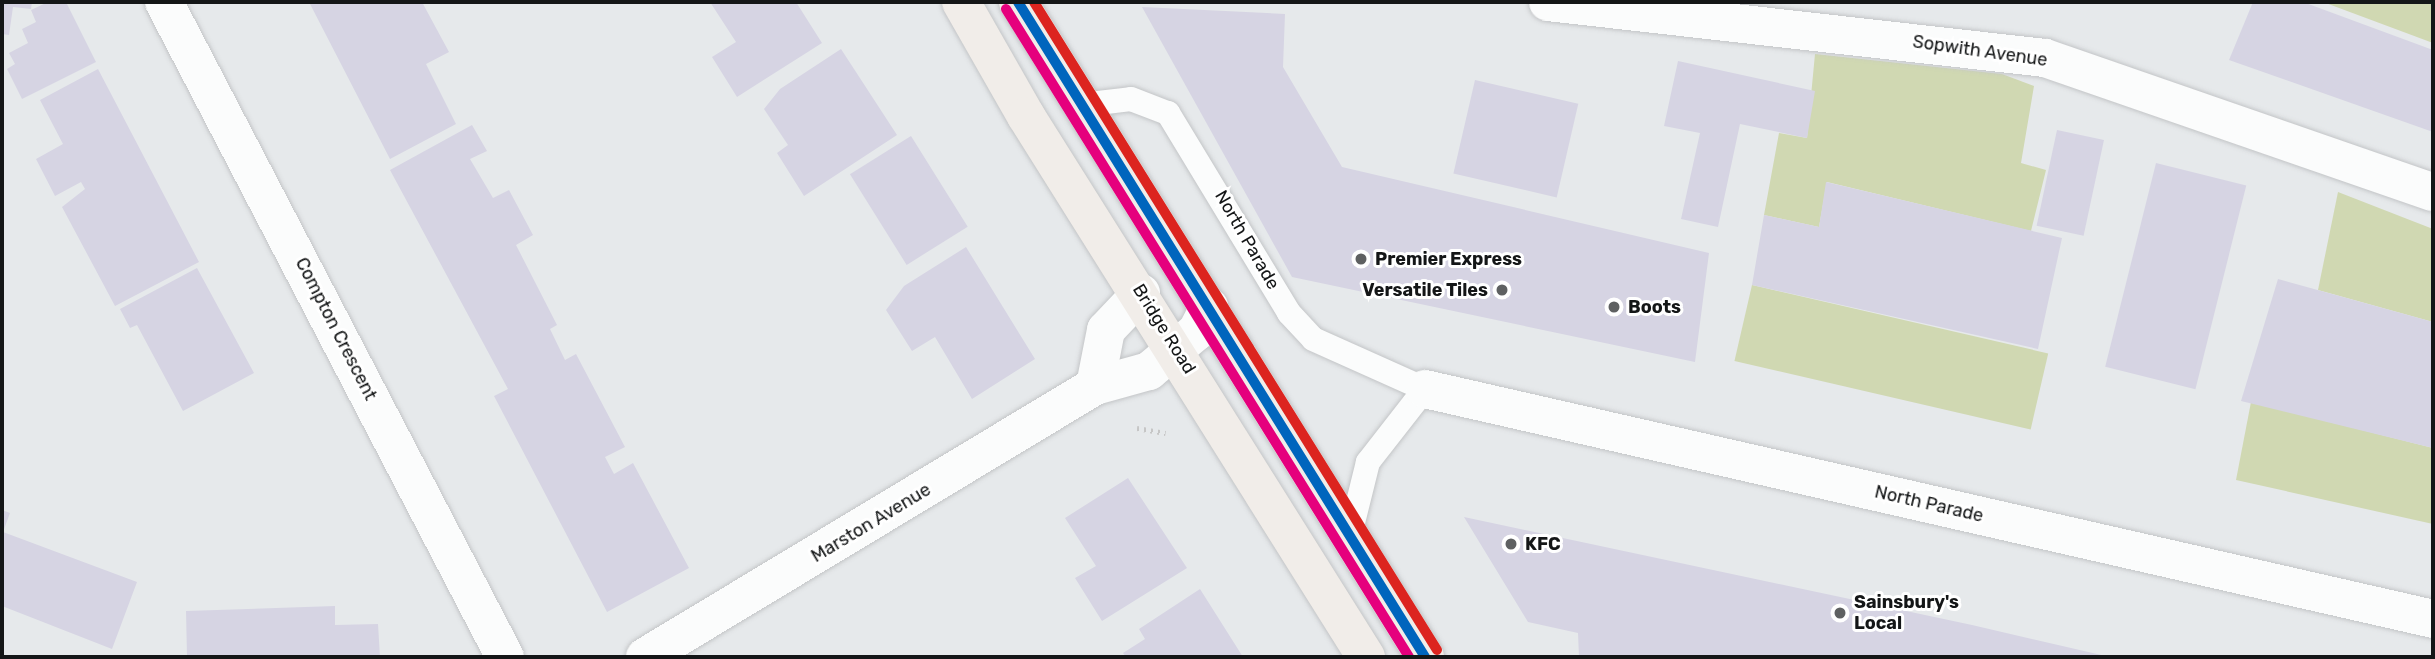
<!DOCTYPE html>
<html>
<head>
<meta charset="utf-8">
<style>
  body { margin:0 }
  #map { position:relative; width:2435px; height:659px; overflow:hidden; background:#e6e9eb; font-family:Rubik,sans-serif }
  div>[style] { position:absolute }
  .green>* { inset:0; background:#d0d8b2; transform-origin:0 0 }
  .building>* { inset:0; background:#d6d4e3; transform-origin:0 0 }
  .path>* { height:4.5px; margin-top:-2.25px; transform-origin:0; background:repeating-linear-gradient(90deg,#c6c6c6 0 2px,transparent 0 7px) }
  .roads { filter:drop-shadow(0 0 2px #c3c5c7) drop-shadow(0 0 2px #c3c5c7) }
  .lane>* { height:24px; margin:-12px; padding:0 12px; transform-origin:12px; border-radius:12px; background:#fbfcfc }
  .street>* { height:38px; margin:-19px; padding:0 19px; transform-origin:19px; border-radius:19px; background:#fbfcfc }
  .secondary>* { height:38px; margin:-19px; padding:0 19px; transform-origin:19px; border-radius:19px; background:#f1ede9 }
  .bus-1>* { height:10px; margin:-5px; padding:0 5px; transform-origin:5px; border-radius:5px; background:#0065bd }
  .bus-2>* { height:10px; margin:-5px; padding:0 5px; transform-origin:5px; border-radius:5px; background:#e5007d }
  .bus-3>* { height:10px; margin:-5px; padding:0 5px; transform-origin:5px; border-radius:5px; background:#dc241f }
  .dots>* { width:19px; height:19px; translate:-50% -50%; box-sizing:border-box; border:4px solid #fff; border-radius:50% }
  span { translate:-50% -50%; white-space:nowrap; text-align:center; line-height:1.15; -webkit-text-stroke:6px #fff; paint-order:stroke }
  .street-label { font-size:18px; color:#141617 }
  .poi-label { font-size:18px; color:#141617; font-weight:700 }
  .left { translate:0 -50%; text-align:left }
  .right { translate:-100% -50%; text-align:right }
  .frame { position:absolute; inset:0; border:4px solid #141617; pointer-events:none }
</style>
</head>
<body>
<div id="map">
  <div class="green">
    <div style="clip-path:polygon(2323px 2px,2433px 2px,2433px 43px)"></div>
    <div style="clip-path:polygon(1815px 54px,2002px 74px,2034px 86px,2021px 163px,2046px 170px,2031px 231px,1827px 182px,1819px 227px,1764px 215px,1779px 133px,1807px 138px)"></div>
    <div style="clip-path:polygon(2338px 192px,2433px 229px,2433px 322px,2318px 290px)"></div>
    <div style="left:1752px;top:285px;width:304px;height:78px;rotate:13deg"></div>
    <div style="clip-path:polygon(2251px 402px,2433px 448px,2433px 524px,2236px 480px)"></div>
  </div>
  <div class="building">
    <div style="clip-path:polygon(2px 2px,32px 2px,31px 9px,13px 7px,9px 35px,2px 34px)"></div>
    <div style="clip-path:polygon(48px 2px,66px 2px,96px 62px,22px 99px,7px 69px,15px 64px,9px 53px,28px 43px,22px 29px,36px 22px,31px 10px)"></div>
    <div style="clip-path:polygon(309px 2px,422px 2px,449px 52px,426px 64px,456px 124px,390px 159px)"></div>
    <div style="clip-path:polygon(710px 2px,796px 2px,822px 43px,737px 97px,712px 57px,736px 42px)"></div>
    <div style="clip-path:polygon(2253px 2px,2303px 2px,2433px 50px,2433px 132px,2229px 60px)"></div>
    <div style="clip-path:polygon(1142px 7px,1285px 14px,1283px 67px,1342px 167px,1709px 253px,1695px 362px,1292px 277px)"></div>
    <div style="clip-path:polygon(841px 49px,897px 135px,804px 196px,777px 153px,788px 145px,764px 109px,780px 89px)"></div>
    <div style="clip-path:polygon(1678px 61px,1815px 91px,1807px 138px,1740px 124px,1718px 227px,1681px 219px,1700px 133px,1664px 126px)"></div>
    <div style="clip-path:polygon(98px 69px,199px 262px,115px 306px,62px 207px,85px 189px,81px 182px,55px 196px,36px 159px,63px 144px,40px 100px)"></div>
    <div style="left:1475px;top:80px;width:106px;height:96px;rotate:13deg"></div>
    <div style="clip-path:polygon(472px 125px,487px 151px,470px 159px,493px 198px,509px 190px,533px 235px,516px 245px,557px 325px,550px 329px,565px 360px,576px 354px,625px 447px,605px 457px,614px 474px,633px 463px,689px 568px,607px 612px,494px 396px,508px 389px,390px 170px)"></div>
    <div style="left:2057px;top:130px;width:48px;height:98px;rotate:12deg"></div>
    <div style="left:911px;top:136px;width:107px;height:72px;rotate:58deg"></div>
    <div style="left:2156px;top:163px;width:93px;height:210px;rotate:14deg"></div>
    <div style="clip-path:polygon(1826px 182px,2062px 238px,2038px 349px,1752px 285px,1764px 215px,1819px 227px)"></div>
    <div style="clip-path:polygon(966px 247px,1035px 359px,972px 399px,935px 337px,912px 351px,886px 310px,904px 286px)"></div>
    <div style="clip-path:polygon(197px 268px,254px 373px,183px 411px,137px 325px,130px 328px,120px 309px)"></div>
    <div style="clip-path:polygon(2278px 279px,2433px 322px,2433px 448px,2241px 401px)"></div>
    <div style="clip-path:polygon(1128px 478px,1187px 568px,1102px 621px,1075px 578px,1096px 566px,1065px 518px)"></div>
    <div style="clip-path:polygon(2px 510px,10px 513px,3px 532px,137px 582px,112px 649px,2px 606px)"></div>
    <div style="clip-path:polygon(1464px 517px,1972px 625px,2110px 657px,1579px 657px,1578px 633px,1528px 622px)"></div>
    <div style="clip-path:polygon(1200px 589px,1243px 657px,1126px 657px,1123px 653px,1145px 639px,1139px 629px)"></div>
    <div style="clip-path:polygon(335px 606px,335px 625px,378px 624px,380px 657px,187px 657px,186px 611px)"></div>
  </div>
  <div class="path">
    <div style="left:1137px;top:428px;width:29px;rotate:10deg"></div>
  </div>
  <div class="roads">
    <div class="lane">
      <div style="left:1081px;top:105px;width:50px;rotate:-6.8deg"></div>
      <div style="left:1131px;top:99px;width:40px;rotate:21deg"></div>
      <div style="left:1168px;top:113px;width:234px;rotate:58.8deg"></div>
      <div style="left:1289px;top:313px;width:35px;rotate:47deg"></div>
      <div style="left:1313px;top:339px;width:123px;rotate:24.1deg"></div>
      <div style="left:1425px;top:389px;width:93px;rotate:128deg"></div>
      <div style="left:1368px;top:462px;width:79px;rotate:103.9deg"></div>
    </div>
    <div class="street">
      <div style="left:164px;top:2px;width:738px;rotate:62.5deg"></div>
      <div style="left:1548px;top:2px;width:500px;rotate:6.43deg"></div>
      <div style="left:2045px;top:58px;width:410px;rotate:19.1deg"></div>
      <div style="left:1095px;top:386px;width:57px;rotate:-78.9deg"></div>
      <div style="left:1106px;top:330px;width:51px;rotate:-46.6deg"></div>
      <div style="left:1425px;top:389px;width:1034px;rotate:12.85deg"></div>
      <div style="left:645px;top:657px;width:525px;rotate:-31.06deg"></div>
      <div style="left:1095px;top:386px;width:56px;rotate:-15.5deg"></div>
      <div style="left:1149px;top:371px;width:62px;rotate:-39.8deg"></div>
      <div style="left:1197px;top:331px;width:27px;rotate:-63deg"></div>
    </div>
    <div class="secondary">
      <div style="left:961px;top:2px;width:131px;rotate:60.3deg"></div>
      <div style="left:1026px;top:116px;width:639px;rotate:57.85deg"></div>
      <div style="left:1018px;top:2px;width:771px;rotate:58.14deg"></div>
    </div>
  </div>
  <div class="bus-1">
    <div style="left:1018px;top:2px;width:771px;rotate:58.14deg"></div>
  </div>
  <div class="bus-2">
    <div style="left:1006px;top:9px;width:763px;rotate:58.12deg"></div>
  </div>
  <div class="bus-3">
    <div style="left:1034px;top:2px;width:763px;rotate:58.12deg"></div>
  </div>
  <div class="dots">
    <div style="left:1361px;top:259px;background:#5e6061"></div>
    <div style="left:1502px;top:290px;background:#5e6061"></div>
    <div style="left:1614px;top:307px;background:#5e6061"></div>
    <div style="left:1511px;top:544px;background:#5e6061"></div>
    <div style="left:1840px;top:613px;background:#5e6061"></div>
  </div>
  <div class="street-label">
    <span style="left:1980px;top:51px;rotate:8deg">Sopwith Avenue</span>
    <span style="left:1247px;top:240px;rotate:60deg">North Parade</span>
    <span style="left:336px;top:329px;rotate:63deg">Compton Crescent</span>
    <span style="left:1164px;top:329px;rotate:58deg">Bridge Road</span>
    <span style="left:1929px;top:504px;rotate:13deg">North Parade</span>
    <span style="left:871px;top:523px;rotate:-31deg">Marston Avenue</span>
  </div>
  <div class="poi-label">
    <span class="left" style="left:1375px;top:259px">Premier Express</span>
    <span class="right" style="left:1488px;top:290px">Versatile Tiles</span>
    <span class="left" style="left:1628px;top:307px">Boots</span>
    <span class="left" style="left:1525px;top:544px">KFC</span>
    <span class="left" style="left:1854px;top:613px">Sainsbury's<br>Local</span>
  </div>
  <div class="frame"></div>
</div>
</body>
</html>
